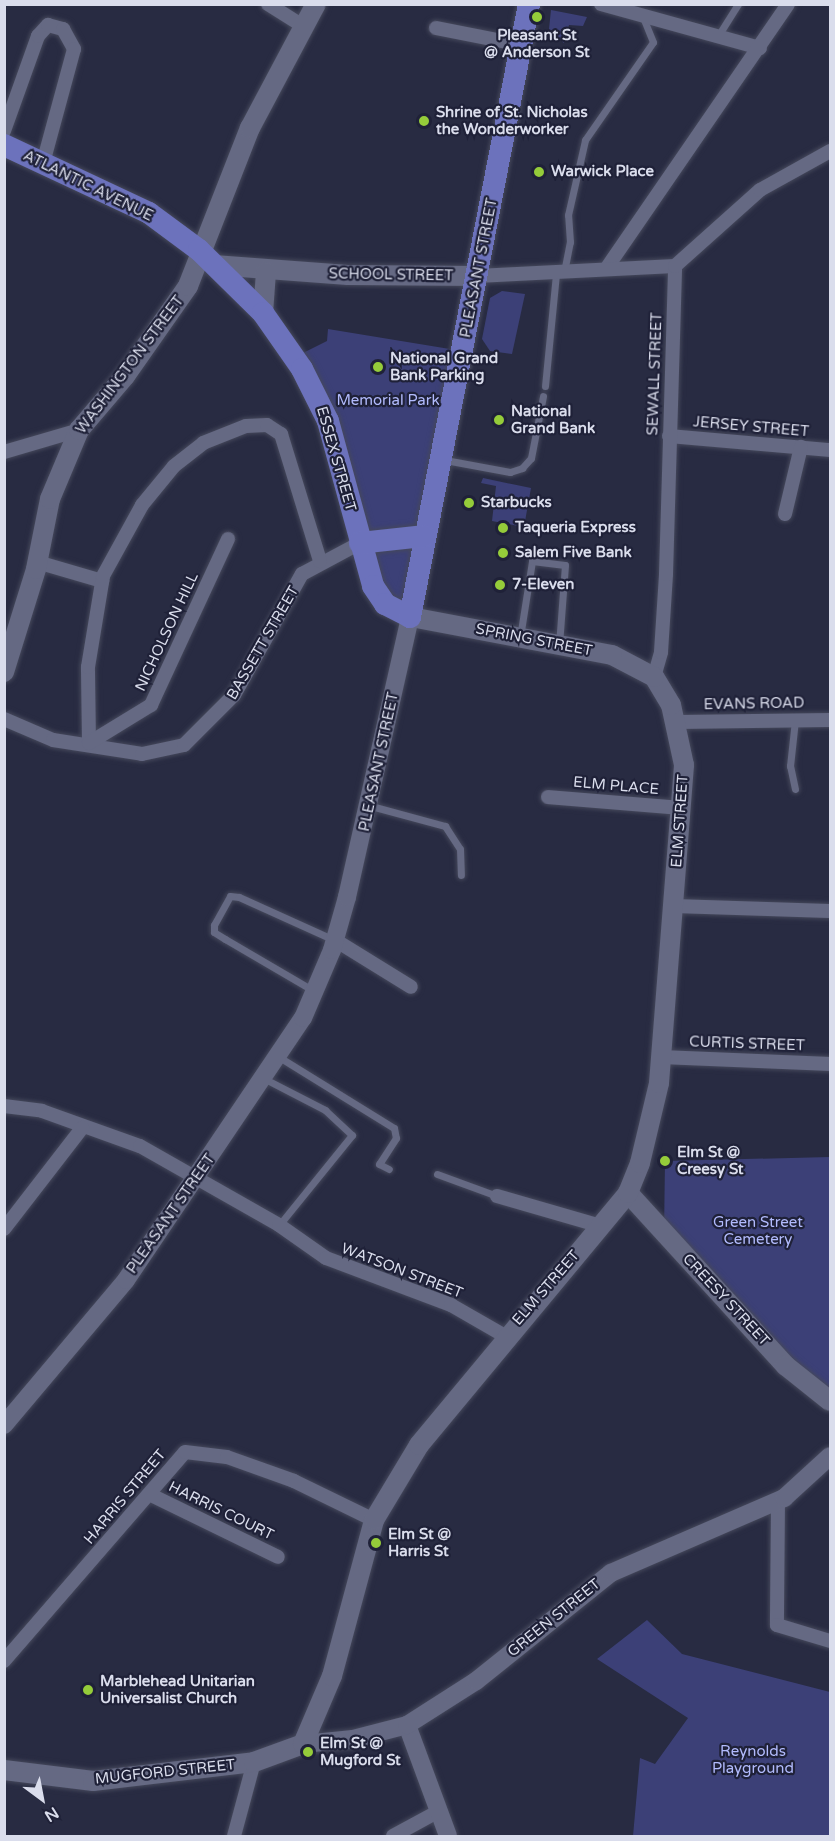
<!DOCTYPE html>
<html>
<head>
<meta charset="utf-8">
<style>
  body { margin:0 }
  #map { position:relative; width:835px; height:1841px; overflow:hidden; background:#282b42; font-family:"Varela Round",sans-serif }
  div>[style] { position:absolute }
  .green>* { inset:0; background:#3c4077 }
  .roads { filter:drop-shadow(0 0 2px #45485b) drop-shadow(0 0 2px #45485b) }
  .service>* { height:7px; margin:-3.5px; padding:0 3.5px; transform-origin:3.5px; border-radius:3.5px; background:#656983 }
  .minor>* { height:14px; margin:-7px; padding:0 7px; transform-origin:7px; border-radius:7px; background:#656983 }
  .tertiary>* { height:18px; margin:-9px; padding:0 9px; transform-origin:9px; border-radius:9px; background:#656983 }
  .secondary>* { height:20px; margin:-10px; padding:0 10px; transform-origin:10px; border-radius:10px; background:#656983 }
  .primary>* { height:22px; margin:-11px; padding:0 11px; transform-origin:11px; border-radius:11px; background:#6c72bc }
  .dots>* { width:16px; height:16px; translate:-50% -50%; box-sizing:border-box; border:3px solid #1f2138; border-radius:50% }
  span { translate:-50% -50%; white-space:nowrap; text-align:center; line-height:1.15; -webkit-text-stroke:4.5px #1f2138; paint-order:stroke }
  .poi-label { font-size:15px; color:#daddec; font-weight:700 }
  .left { translate:0 -50%; text-align:left }
  .street-label { font-size:15px; color:#daddec }
  .park-label { font-size:15px; color:#b2bbfd }
  .frame { position:absolute; inset:0; border:6px solid #daddec; pointer-events:none }
  .north { position:absolute; left:12px; top:1769px; width:60px; height:60px; -webkit-text-stroke:4px #1f2138; paint-order:stroke; rotate:148deg; font-size:16px; font-weight:700; line-height:24px; text-align:center; color:#daddec }
  .north::after { content:''; display:block; margin:auto; width:21px; height:27px; background:#daddec; clip-path:polygon(50% 0,100% 100%,50% 72%,0 100%) }
</style>
</head>
<body>
<div id="map">
  <div class="green">
    <div style="clip-path:polygon(551px 10px,587px 17px,583px 26px,569px 25px,564px 43px,549px 29px)"></div>
    <div style="clip-path:polygon(502px 291px,525px 294px,512px 354px,490px 351px,482px 339px,490px 298px)"></div>
    <div style="clip-path:polygon(328px 329px,462px 351px,410px 617px,394px 610px,295px 357px,327px 341px)"></div>
    <div style="clip-path:polygon(483px 478px,531px 488px,524px 527px,492px 521px,496px 486px,481px 483px)"></div>
    <div style="clip-path:polygon(830px 1157px,830px 1401px,664px 1233px,665px 1161px)"></div>
    <div style="clip-path:polygon(647px 1620px,682px 1654px,830px 1692px,830px 1836px,633px 1836px,640px 1758px,655px 1764px,688px 1718px,597px 1659px)"></div>
  </div>
  <div class="roads">
    <div class="service">
      <div style="left:718px;top:36px;width:38px;rotate:-58deg"></div>
      <div style="left:564px;top:272px;width:31px;rotate:-79deg"></div>
      <div style="left:570px;top:242px;width:27px;rotate:-94deg"></div>
      <div style="left:568px;top:215px;width:77px;rotate:-77.2deg"></div>
      <div style="left:585px;top:140px;width:119px;rotate:-55.2deg"></div>
      <div style="left:653px;top:42px;width:27px;rotate:-112deg"></div>
      <div style="left:545px;top:386px;width:114px;rotate:-84.4deg"></div>
      <div style="left:445px;top:460px;width:66px;rotate:10.5deg"></div>
      <div style="left:510px;top:472px;width:13px;rotate:-18deg"></div>
      <div style="left:522px;top:468px;width:13px;rotate:-48deg"></div>
      <div style="left:531px;top:458px;width:63px;rotate:-79deg"></div>
      <div style="left:520px;top:637px;width:77px;rotate:-81deg"></div>
      <div style="left:532px;top:561px;width:33px;rotate:7deg"></div>
      <div style="left:565px;top:565px;width:79px;rotate:94.3deg"></div>
      <div style="left:795px;top:789px;width:24px;rotate:-102deg"></div>
      <div style="left:790px;top:766px;width:46px;rotate:-83.8deg"></div>
      <div style="left:371px;top:806px;width:77px;rotate:15.1deg"></div>
      <div style="left:445px;top:826px;width:27px;rotate:57deg"></div>
      <div style="left:460px;top:849px;width:26px;rotate:88deg"></div>
      <div style="left:314px;top:991px;width:103px;rotate:-149.7deg"></div>
      <div style="left:225px;top:939px;width:13px;rotate:-148deg"></div>
      <div style="left:214px;top:932px;width:7px;rotate:-90deg"></div>
      <div style="left:214px;top:925px;width:33px;rotate:-61deg"></div>
      <div style="left:230px;top:896px;width:9px;rotate:6deg"></div>
      <div style="left:239px;top:897px;width:102px;rotate:24.3deg"></div>
      <div style="left:279px;top:1057px;width:135px;rotate:31.7deg"></div>
      <div style="left:394px;top:1128px;width:10px;rotate:79deg"></div>
      <div style="left:396px;top:1138px;width:31px;rotate:123deg"></div>
      <div style="left:379px;top:1164px;width:11px;rotate:27deg"></div>
      <div style="left:265px;top:1079px;width:68px;rotate:27.3deg"></div>
      <div style="left:325px;top:1110px;width:37px;rotate:43deg"></div>
      <div style="left:352px;top:1135px;width:116px;rotate:129deg"></div>
      <div style="left:437px;top:1174px;width:64px;rotate:20.1deg"></div>
    </div>
    <div class="minor">
      <div style="left:268px;top:4px;width:41px;rotate:32.2deg"></div>
      <div style="left:601px;top:4px;width:165px;rotate:15.5deg"></div>
      <div style="left:436px;top:28px;width:88px;rotate:11.2deg"></div>
      <div style="left:4px;top:131px;width:101px;rotate:-70.3deg"></div>
      <div style="left:38px;top:36px;width:15px;rotate:-48deg"></div>
      <div style="left:48px;top:25px;width:16px;rotate:15deg"></div>
      <div style="left:63px;top:29px;width:23px;rotate:61deg"></div>
      <div style="left:74px;top:49px;width:118px;rotate:105.2deg"></div>
      <div style="left:606px;top:269px;width:321px;rotate:-55.5deg"></div>
      <div style="left:477px;top:276px;width:198px;rotate:-2.9deg"></div>
      <div style="left:669px;top:436px;width:162px;rotate:5deg"></div>
      <div style="left:4px;top:452px;width:78px;rotate:-16.3deg"></div>
      <div style="left:785px;top:514px;width:69px;rotate:-76.6deg"></div>
      <div style="left:37px;top:562px;width:68px;rotate:16.3deg"></div>
      <div style="left:654px;top:677px;width:26px;rotate:-74deg"></div>
      <div style="left:661px;top:652px;width:78px;rotate:-86.3deg"></div>
      <div style="left:666px;top:574px;width:308px;rotate:-88.3deg"></div>
      <div style="left:675px;top:266px;width:114px;rotate:-41.8deg"></div>
      <div style="left:760px;top:190px;width:80px;rotate:-29.1deg"></div>
      <div style="left:4px;top:719px;width:53px;rotate:23.2deg"></div>
      <div style="left:53px;top:740px;width:90px;rotate:8.9deg"></div>
      <div style="left:142px;top:754px;width:43px;rotate:-12.1deg"></div>
      <div style="left:184px;top:745px;width:71px;rotate:-45deg"></div>
      <div style="left:234px;top:695px;width:139px;rotate:-60.7deg"></div>
      <div style="left:302px;top:574px;width:66px;rotate:-28.1deg"></div>
      <div style="left:678px;top:722px;width:152px;rotate:-0.8deg"></div>
      <div style="left:89px;top:743px;width:76px;rotate:-90.8deg"></div>
      <div style="left:88px;top:667px;width:92px;rotate:-80.6deg"></div>
      <div style="left:103px;top:576px;width:81px;rotate:-61.2deg"></div>
      <div style="left:142px;top:505px;width:50px;rotate:-50.6deg"></div>
      <div style="left:174px;top:466px;width:37px;rotate:-38deg"></div>
      <div style="left:203px;top:443px;width:46px;rotate:-21.6deg"></div>
      <div style="left:246px;top:426px;width:21px;rotate:-3deg"></div>
      <div style="left:267px;top:425px;width:17px;rotate:33deg"></div>
      <div style="left:281px;top:434px;width:133px;rotate:72.9deg"></div>
      <div style="left:89px;top:743px;width:73px;rotate:-31.5deg"></div>
      <div style="left:151px;top:705px;width:183px;rotate:-65.1deg"></div>
      <div style="left:548px;top:797px;width:133px;rotate:4.7deg"></div>
      <div style="left:673px;top:906px;width:157px;rotate:1.8deg"></div>
      <div style="left:335px;top:940px;width:89px;rotate:31.7deg"></div>
      <div style="left:662px;top:1057px;width:168px;rotate:2.4deg"></div>
      <div style="left:4px;top:1106px;width:38px;rotate:7deg"></div>
      <div style="left:42px;top:1111px;width:104px;rotate:19.7deg"></div>
      <div style="left:140px;top:1146px;width:160px;rotate:29.6deg"></div>
      <div style="left:279px;top:1225px;width:57px;rotate:35.1deg"></div>
      <div style="left:326px;top:1258px;width:134px;rotate:20.6deg"></div>
      <div style="left:451px;top:1305px;width:62px;rotate:29.9deg"></div>
      <div style="left:497px;top:1196px;width:108px;rotate:16.1deg"></div>
      <div style="left:4px;top:1229px;width:128px;rotate:-52.3deg"></div>
      <div style="left:151px;top:1495px;width:141px;rotate:26deg"></div>
      <div style="left:778px;top:1500px;width:125px;rotate:90.5deg"></div>
      <div style="left:777px;top:1625px;width:55px;rotate:16.8deg"></div>
      <div style="left:4px;top:1661px;width:276px;rotate:-49.1deg"></div>
      <div style="left:185px;top:1452px;width:42px;rotate:6.8deg"></div>
      <div style="left:227px;top:1457px;width:71px;rotate:19.7deg"></div>
      <div style="left:294px;top:1481px;width:89px;rotate:26deg"></div>
      <div style="left:234px;top:1836px;width:77px;rotate:-74.9deg"></div>
      <div style="left:393px;top:1836px;width:50px;rotate:-28.6deg"></div>
    </div>
    <div class="tertiary">
      <div style="left:4px;top:1425px;width:189px;rotate:-49.9deg"></div>
      <div style="left:126px;top:1280px;width:316px;rotate:-56deg"></div>
      <div style="left:303px;top:1018px;width:74px;rotate:-66.9deg"></div>
      <div style="left:332px;top:950px;width:55px;rotate:-74.2deg"></div>
      <div style="left:347px;top:897px;width:287px;rotate:-77.3deg"></div>
      <div style="left:407px;top:1725px;width:118px;rotate:69.7deg"></div>
      <div style="left:303px;top:1744px;width:50px;rotate:-5.7deg"></div>
      <div style="left:353px;top:1739px;width:56px;rotate:-14.5deg"></div>
      <div style="left:407px;top:1725px;width:82px;rotate:-32.5deg"></div>
      <div style="left:476px;top:1681px;width:173px;rotate:-38.7deg"></div>
      <div style="left:611px;top:1573px;width:189px;rotate:-23.4deg"></div>
      <div style="left:784px;top:1498px;width:62px;rotate:-42.4deg"></div>
    </div>
    <div class="secondary">
      <div style="left:214px;top:265px;width:134px;rotate:4.3deg"></div>
      <div style="left:348px;top:275px;width:129px;rotate:0.4deg"></div>
      <div style="left:263px;top:313px;width:41px;rotate:-85.8deg"></div>
      <div style="left:4px;top:672px;width:108px;rotate:-72.7deg"></div>
      <div style="left:36px;top:569px;width:71px;rotate:-78.7deg"></div>
      <div style="left:50px;top:499px;width:75px;rotate:-67.2deg"></div>
      <div style="left:79px;top:430px;width:71px;rotate:-49.6deg"></div>
      <div style="left:125px;top:376px;width:110px;rotate:-55deg"></div>
      <div style="left:188px;top:286px;width:170px;rotate:-68.6deg"></div>
      <div style="left:250px;top:128px;width:140px;rotate:-62deg"></div>
      <div style="left:628px;top:1193px;width:234px;rotate:47.6deg"></div>
      <div style="left:786px;top:1366px;width:56px;rotate:38.5deg"></div>
      <div style="left:4px;top:1770px;width:90px;rotate:7deg"></div>
      <div style="left:93px;top:1781px;width:162px;rotate:-6.7deg"></div>
      <div style="left:254px;top:1762px;width:52px;rotate:-20.2deg"></div>
      <div style="left:303px;top:1744px;width:74px;rotate:-66.9deg"></div>
      <div style="left:332px;top:1676px;width:162px;rotate:-74.9deg"></div>
      <div style="left:374px;top:1520px;width:87px;rotate:-59deg"></div>
      <div style="left:419px;top:1445px;width:327px;rotate:-50.3deg"></div>
      <div style="left:628px;top:1193px;width:32px;rotate:-68deg"></div>
      <div style="left:640px;top:1163px;width:82px;rotate:-76.6deg"></div>
      <div style="left:659px;top:1083px;width:319px;rotate:-85.5deg"></div>
      <div style="left:684px;top:765px;width:61px;rotate:-102.2deg"></div>
      <div style="left:671px;top:705px;width:33px;rotate:-121deg"></div>
      <div style="left:654px;top:677px;width:47px;rotate:-152.4deg"></div>
      <div style="left:612px;top:655px;width:206px;rotate:-169.3deg"></div>
    </div>
    <div class="primary">
      <div style="left:4px;top:145px;width:160px;rotate:25.1deg"></div>
      <div style="left:149px;top:213px;width:62px;rotate:36.5deg"></div>
      <div style="left:199px;top:250px;width:90px;rotate:44.5deg"></div>
      <div style="left:263px;top:313px;width:68px;rotate:55.1deg"></div>
      <div style="left:302px;top:369px;width:58px;rotate:63.4deg"></div>
      <div style="left:328px;top:421px;width:171px;rotate:74.7deg"></div>
      <div style="left:373px;top:586px;width:22px;rotate:56deg"></div>
      <div style="left:385px;top:604px;width:28px;rotate:27deg"></div>
      <div style="left:410px;top:617px;width:624px;rotate:-79.01deg"></div>
      <div style="left:360px;top:543px;width:64px;rotate:-6.2deg"></div>
    </div>
  </div>
  <div class="dots">
    <div style="left:537px;top:17px;background:#95cc3a"></div>
    <div style="left:424px;top:121px;background:#95cc3a"></div>
    <div style="left:539px;top:172px;background:#95cc3a"></div>
    <div style="left:378px;top:367px;background:#95cc3a"></div>
    <div style="left:499px;top:420px;background:#95cc3a"></div>
    <div style="left:469px;top:503px;background:#95cc3a"></div>
    <div style="left:503px;top:528px;background:#95cc3a"></div>
    <div style="left:503px;top:553px;background:#95cc3a"></div>
    <div style="left:500px;top:585px;background:#95cc3a"></div>
    <div style="left:665px;top:1161px;background:#95cc3a"></div>
    <div style="left:376px;top:1543px;background:#95cc3a"></div>
    <div style="left:88px;top:1690px;background:#95cc3a"></div>
    <div style="left:308px;top:1752px;background:#95cc3a"></div>
  </div>
  <div class="poi-label">
    <span style="left:537px;top:44px">Pleasant St<br>@ Anderson St</span>
    <span class="left" style="left:436px;top:121px">Shrine of St. Nicholas<br>the Wonderworker</span>
    <span class="left" style="left:551px;top:172px">Warwick Place</span>
    <span class="left" style="left:390px;top:367px">National Grand<br>Bank Parking</span>
    <span class="left" style="left:511px;top:420px">National<br>Grand Bank</span>
    <span class="left" style="left:481px;top:503px">Starbucks</span>
    <span class="left" style="left:515px;top:528px">Taqueria Express</span>
    <span class="left" style="left:515px;top:553px">Salem Five Bank</span>
    <span class="left" style="left:512px;top:585px">7-Eleven</span>
    <span class="left" style="left:677px;top:1161px">Elm St @<br>Creesy St</span>
    <span class="left" style="left:388px;top:1543px">Elm St @<br>Harris St</span>
    <span class="left" style="left:100px;top:1690px">Marblehead Unitarian<br>Universalist Church</span>
    <span class="left" style="left:320px;top:1752px">Elm St @<br>Mugford St</span>
  </div>
  <div class="street-label">
    <span style="left:88px;top:186px;rotate:26deg">ATLANTIC AVENUE</span>
    <span style="left:479px;top:268px;rotate:-79deg">PLEASANT STREET</span>
    <span style="left:391px;top:275px;rotate:1deg">SCHOOL STREET</span>
    <span style="left:130px;top:365px;rotate:-53deg">WASHINGTON STREET</span>
    <span style="left:655px;top:374px;rotate:-88deg">SEWALL STREET</span>
    <span style="left:751px;top:427px;rotate:5deg">JERSEY STREET</span>
    <span style="left:336px;top:459px;rotate:74deg">ESSEX STREET</span>
    <span style="left:167px;top:632px;rotate:-65deg">NICHOLSON HILL</span>
    <span style="left:534px;top:640px;rotate:11deg">SPRING STREET</span>
    <span style="left:263px;top:643px;rotate:-60deg">BASSETT STREET</span>
    <span style="left:754px;top:704px;rotate:-1deg">EVANS ROAD</span>
    <span style="left:379px;top:762px;rotate:-78deg">PLEASANT STREET</span>
    <span style="left:616px;top:786px;rotate:5deg">ELM PLACE</span>
    <span style="left:680px;top:821px;rotate:-86deg">ELM STREET</span>
    <span style="left:747px;top:1044px;rotate:2deg">CURTIS STREET</span>
    <span style="left:171px;top:1214px;rotate:-55deg">PLEASANT STREET</span>
    <span style="left:402px;top:1271px;rotate:21deg">WATSON STREET</span>
    <span style="left:546px;top:1288px;rotate:-49deg">ELM STREET</span>
    <span style="left:726px;top:1300px;rotate:47deg">CREESY STREET</span>
    <span style="left:125px;top:1497px;rotate:-50deg">HARRIS STREET</span>
    <span style="left:221px;top:1511px;rotate:26deg">HARRIS COURT</span>
    <span style="left:554px;top:1618px;rotate:-39deg">GREEN STREET</span>
    <span style="left:165px;top:1772px;rotate:-6deg">MUGFORD STREET</span>
  </div>
  <div class="park-label">
    <span style="left:388px;top:401px">Memorial Park</span>
    <span style="left:758px;top:1231px">Green Street<br>Cemetery</span>
    <span style="left:753px;top:1760px">Reynolds<br>Playground</span>
  </div>
  <div class="frame"></div>
  <div class="north">N</div>
</div>
</body>
</html>
